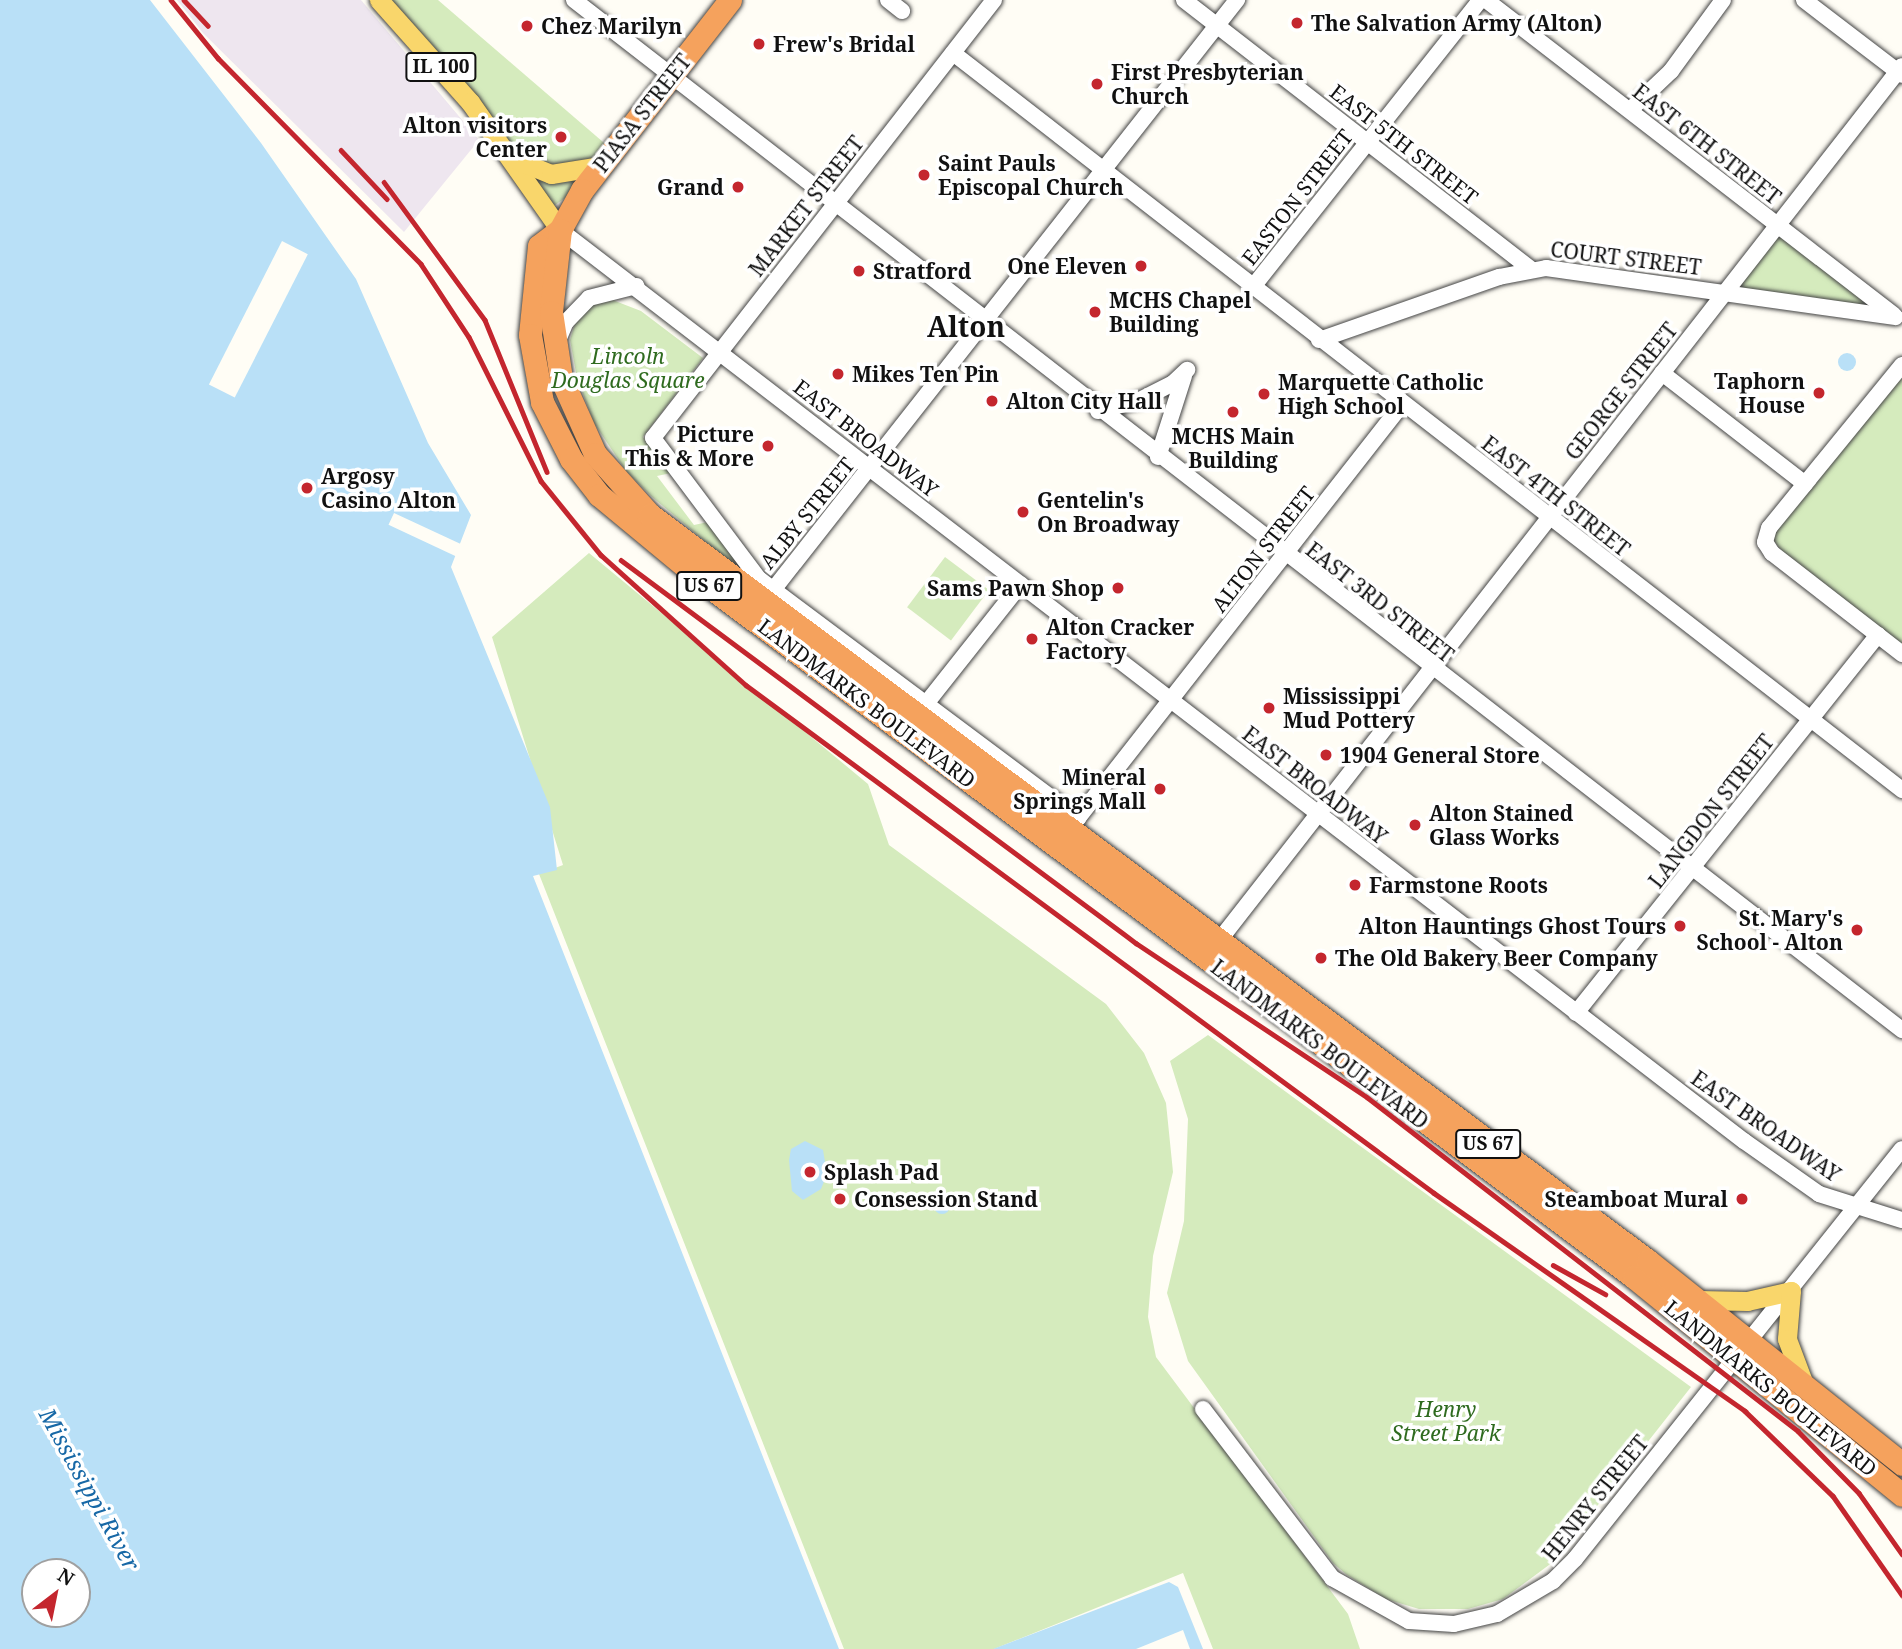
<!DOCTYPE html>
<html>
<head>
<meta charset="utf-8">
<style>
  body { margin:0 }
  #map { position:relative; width:1902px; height:1649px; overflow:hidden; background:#fffdf5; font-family:"Noto Serif",serif }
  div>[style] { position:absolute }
  .industrial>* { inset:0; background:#eee6ef }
  .green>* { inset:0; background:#d5ebbd; transform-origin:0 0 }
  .water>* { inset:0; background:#b9e0f7 }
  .round { border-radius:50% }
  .pier>* { inset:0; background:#fffdf5; transform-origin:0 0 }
  .roads { filter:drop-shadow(0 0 2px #444) drop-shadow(0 0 2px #444) }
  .minor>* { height:16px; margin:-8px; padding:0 8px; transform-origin:8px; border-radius:8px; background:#fff }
  .major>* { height:19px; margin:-9.5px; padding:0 9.5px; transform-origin:9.5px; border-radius:9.5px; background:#f9d66b }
  .highway>* { height:23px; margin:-11.5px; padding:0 11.5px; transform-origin:11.5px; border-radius:11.5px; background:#f5a25d }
  .rail>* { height:4.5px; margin:-2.25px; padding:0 2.25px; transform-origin:2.25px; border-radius:2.25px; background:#c4262e }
  .dots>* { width:19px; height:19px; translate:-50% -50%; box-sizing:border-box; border:4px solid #fff; border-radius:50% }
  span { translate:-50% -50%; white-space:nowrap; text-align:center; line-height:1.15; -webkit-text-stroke:7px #fff; paint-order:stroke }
  .shield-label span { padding:2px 5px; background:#fff; border:2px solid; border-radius:5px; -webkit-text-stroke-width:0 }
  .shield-label { font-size:19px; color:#111; font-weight:700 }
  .poi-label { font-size:21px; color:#111; font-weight:700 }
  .left { translate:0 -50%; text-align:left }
  .right { translate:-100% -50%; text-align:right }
  .street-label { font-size:21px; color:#111 }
  .park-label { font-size:21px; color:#2f6b1f; font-style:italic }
  .water-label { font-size:23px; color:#1768a6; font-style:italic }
  .district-label { font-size:28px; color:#111; font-weight:700 }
  .north { position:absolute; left:21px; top:1558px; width:70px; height:70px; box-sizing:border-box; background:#fff; border:2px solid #a0a0a0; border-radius:50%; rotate:32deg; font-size:19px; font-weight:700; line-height:28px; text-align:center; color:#111 }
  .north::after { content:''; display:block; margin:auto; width:24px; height:32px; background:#c4262e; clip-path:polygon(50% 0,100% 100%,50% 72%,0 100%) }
</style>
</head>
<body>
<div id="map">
  <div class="industrial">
    <div style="clip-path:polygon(177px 0,361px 0,479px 140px,404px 232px,203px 33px)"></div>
  </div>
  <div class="green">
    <div style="clip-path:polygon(386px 0,438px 0,610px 148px,576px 190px,551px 208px)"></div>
    <div style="clip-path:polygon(1779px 232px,1886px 312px,1735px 288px)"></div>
    <div style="clip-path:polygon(610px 299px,641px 311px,703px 358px,643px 437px,671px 473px,657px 476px,694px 525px,708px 522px,750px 579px,651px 496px,626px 471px,594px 423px,577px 378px,570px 340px,575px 323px,594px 303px)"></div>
    <div style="clip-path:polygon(1902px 375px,1902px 647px,1784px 554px,1774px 541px,1775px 531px)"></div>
    <div style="clip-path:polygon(589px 553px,868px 784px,889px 845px,1106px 1004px,1144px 1053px,1166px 1103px,1173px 1172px,1153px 1256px,1148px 1317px,1156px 1357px,1348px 1614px,1360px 1649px,1213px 1649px,1183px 1573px,994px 1649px,844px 1649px,539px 874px,563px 865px,492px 637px)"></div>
    <div style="left:945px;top:557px;width:55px;height:63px;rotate:37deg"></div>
    <div style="clip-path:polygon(1208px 1035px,1691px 1387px,1553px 1562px,1503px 1599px,1468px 1609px,1419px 1609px,1386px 1599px,1347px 1575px,1333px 1563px,1188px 1361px,1167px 1293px,1184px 1221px,1188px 1119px,1170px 1061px)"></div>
  </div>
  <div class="water">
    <div style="clip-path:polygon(evenodd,0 0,150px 0,261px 143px,356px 279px,428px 443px,471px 515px,451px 567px,550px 807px,557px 870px,533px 876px,839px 1649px,0 1649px,0 0,35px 1572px,77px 1572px,77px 1614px,35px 1614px,35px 1572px)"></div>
    <div class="round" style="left:1838px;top:353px;width:18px;height:18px"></div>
    <div style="clip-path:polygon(805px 1141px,823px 1150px,827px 1174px,821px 1189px,803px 1200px,792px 1191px,789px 1160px,791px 1149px)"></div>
    <div class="round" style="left:934px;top:1198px;width:16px;height:16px"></div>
    <div style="clip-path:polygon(1169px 1582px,1178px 1587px,1203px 1649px,993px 1649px)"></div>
  </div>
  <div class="pier">
    <div style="left:282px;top:241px;width:29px;height:161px;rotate:27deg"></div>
    <div style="left:394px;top:513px;width:76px;height:13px;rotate:25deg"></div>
    <div style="clip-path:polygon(1183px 1630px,1190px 1649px,1136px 1649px)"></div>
  </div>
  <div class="roads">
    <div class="minor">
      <div style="left:574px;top:0;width:1681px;rotate:37.8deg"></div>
      <div style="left:888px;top:0;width:18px;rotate:38deg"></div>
      <div style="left:994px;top:0;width:555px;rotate:127.9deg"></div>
      <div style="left:653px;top:438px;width:176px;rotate:53.1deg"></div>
      <div style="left:759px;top:579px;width:399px;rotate:36.8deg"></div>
      <div style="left:1078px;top:818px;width:527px;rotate:-51.93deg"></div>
      <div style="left:1184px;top:0;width:439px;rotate:37.8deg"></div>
      <div style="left:1486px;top:0;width:515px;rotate:37.67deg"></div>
      <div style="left:1804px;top:0;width:123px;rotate:37.4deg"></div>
      <div style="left:953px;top:53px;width:1202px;rotate:37.83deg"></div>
      <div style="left:1630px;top:110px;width:57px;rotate:-43.6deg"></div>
      <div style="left:1671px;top:71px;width:88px;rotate:-53.8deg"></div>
      <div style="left:560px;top:230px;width:1494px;rotate:37.58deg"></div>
      <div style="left:1744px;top:1141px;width:92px;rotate:35.2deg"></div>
      <div style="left:1819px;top:1194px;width:87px;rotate:17.4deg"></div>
      <div style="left:1252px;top:288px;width:367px;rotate:-51.6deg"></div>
      <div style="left:1319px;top:340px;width:191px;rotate:-19.3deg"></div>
      <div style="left:1499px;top:277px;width:48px;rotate:-10.8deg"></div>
      <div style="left:1546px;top:268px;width:353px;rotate:8deg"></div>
      <div style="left:556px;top:345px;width:25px;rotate:-67deg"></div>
      <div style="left:566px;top:322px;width:33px;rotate:-46deg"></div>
      <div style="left:589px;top:298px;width:49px;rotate:-14.3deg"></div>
      <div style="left:1902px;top:365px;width:210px;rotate:129.2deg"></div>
      <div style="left:1769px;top:528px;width:15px;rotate:106deg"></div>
      <div style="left:1765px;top:542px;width:13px;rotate:58deg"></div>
      <div style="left:1772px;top:553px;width:165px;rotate:37.8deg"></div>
      <div style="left:1662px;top:373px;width:181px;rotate:37.8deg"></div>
      <div style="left:1098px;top:411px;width:43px;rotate:-14.7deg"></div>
      <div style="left:1140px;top:400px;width:36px;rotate:-27deg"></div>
      <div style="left:1172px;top:384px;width:21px;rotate:-43deg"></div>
      <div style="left:1158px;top:457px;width:85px;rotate:-72.2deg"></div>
      <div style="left:773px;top:590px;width:751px;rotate:-51.82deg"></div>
      <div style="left:925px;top:705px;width:154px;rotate:-51.6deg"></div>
      <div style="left:1218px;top:942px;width:1111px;rotate:-52.02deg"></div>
      <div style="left:1576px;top:1013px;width:484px;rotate:-51.4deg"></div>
      <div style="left:1203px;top:1409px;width:213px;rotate:52.6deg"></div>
      <div style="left:1332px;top:1578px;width:88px;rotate:29.2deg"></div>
      <div style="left:1409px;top:1621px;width:45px;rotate:3.8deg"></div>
      <div style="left:1454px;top:1624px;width:44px;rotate:-13.1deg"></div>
      <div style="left:1497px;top:1614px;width:65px;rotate:-30.5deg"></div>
      <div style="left:1553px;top:1581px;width:31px;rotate:-45deg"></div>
      <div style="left:1575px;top:1559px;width:524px;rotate:-51.43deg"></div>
    </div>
    <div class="major">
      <div style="left:379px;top:0;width:137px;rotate:48.3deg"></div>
      <div style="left:470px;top:102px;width:156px;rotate:54.9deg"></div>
      <div style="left:512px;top:158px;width:42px;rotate:22.3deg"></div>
      <div style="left:551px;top:174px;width:51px;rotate:-9.1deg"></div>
      <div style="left:1698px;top:1300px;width:49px;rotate:1.2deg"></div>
      <div style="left:1747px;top:1301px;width:45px;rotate:-12.8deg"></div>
      <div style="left:1791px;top:1291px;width:48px;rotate:94.8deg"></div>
      <div style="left:1787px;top:1339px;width:51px;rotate:69.4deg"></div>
    </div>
    <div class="highway">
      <div style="left:730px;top:0;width:241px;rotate:127.9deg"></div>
      <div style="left:582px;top:190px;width:46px;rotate:118.8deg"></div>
      <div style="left:560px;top:230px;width:26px;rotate:143deg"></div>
      <div style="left:539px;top:246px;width:89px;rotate:95.8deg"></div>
      <div style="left:530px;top:335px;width:68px;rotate:79.8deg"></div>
      <div style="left:542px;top:402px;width:64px;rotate:63deg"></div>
      <div style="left:571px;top:459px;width:46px;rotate:52.1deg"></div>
      <div style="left:599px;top:495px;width:149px;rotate:39.6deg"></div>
      <div style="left:714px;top:590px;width:1148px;rotate:36.75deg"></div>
      <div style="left:1634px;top:1277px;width:345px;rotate:39.1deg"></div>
      <div style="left:560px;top:230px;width:82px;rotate:96.3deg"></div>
      <div style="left:551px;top:312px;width:67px;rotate:81.4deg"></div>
      <div style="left:561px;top:378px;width:83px;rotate:65.9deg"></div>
      <div style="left:595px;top:454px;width:82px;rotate:48deg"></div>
      <div style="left:650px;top:515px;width:1246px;rotate:36.78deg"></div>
      <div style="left:1648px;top:1261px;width:325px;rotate:38.6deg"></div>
    </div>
  </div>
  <div class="rail">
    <div style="left:171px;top:0;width:75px;rotate:51deg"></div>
    <div style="left:218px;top:58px;width:289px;rotate:45.4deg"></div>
    <div style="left:421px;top:264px;width:87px;rotate:56.7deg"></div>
    <div style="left:469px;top:337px;width:161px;rotate:63.4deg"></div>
    <div style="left:541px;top:481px;width:95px;rotate:51deg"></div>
    <div style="left:601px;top:555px;width:195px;rotate:41.9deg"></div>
    <div style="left:746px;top:685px;width:855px;rotate:36.44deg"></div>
    <div style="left:1434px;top:1193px;width:380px;rotate:35deg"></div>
    <div style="left:1745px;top:1411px;width:122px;rotate:44deg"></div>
    <div style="left:1833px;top:1496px;width:121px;rotate:55.1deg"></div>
    <div style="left:184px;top:0;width:35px;rotate:47deg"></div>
    <div style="left:341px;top:150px;width:67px;rotate:46.8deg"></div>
    <div style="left:384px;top:182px;width:171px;rotate:53.8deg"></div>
    <div style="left:485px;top:320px;width:164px;rotate:67.8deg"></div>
    <div style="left:621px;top:560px;width:642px;rotate:36.64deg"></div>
    <div style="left:1136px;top:943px;width:278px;rotate:33.7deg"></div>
    <div style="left:1367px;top:1097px;width:545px;rotate:37.77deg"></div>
    <div style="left:1798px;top:1431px;width:87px;rotate:45.5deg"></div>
    <div style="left:1859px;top:1493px;width:75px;rotate:54.8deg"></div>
    <div style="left:1553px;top:1265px;width:60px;rotate:29.1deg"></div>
  </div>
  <div class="dots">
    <div style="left:1297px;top:23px;background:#c4262e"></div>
    <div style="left:527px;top:26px;background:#c4262e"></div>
    <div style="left:759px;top:44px;background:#c4262e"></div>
    <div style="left:1097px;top:84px;background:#c4262e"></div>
    <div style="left:561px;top:137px;background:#c4262e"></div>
    <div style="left:924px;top:175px;background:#c4262e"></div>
    <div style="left:738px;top:187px;background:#c4262e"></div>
    <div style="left:1141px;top:266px;background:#c4262e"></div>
    <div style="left:859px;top:271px;background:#c4262e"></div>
    <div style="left:1095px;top:312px;background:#c4262e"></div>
    <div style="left:838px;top:374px;background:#c4262e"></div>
    <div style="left:1819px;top:393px;background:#c4262e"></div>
    <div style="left:1264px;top:394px;background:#c4262e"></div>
    <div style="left:992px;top:401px;background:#c4262e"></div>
    <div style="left:1233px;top:412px;background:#c4262e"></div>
    <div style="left:768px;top:446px;background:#c4262e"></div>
    <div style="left:307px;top:488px;background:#c4262e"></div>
    <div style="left:1023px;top:512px;background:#c4262e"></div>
    <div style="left:1118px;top:588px;background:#c4262e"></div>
    <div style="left:1032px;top:639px;background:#c4262e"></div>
    <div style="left:1269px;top:708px;background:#c4262e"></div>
    <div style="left:1326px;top:755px;background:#c4262e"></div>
    <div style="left:1160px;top:789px;background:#c4262e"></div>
    <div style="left:1415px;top:825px;background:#c4262e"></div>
    <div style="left:1355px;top:885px;background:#c4262e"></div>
    <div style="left:1680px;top:926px;background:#c4262e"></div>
    <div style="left:1857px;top:930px;background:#c4262e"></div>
    <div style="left:1321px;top:958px;background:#c4262e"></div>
    <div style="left:810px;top:1172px;background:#c4262e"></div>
    <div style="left:840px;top:1199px;background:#c4262e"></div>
    <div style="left:1742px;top:1199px;background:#c4262e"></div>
  </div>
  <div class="shield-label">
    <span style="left:441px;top:67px">IL 100</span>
    <span style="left:709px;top:586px">US 67</span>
    <span style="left:1488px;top:1144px">US 67</span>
  </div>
  <div class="poi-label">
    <span class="left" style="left:1311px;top:23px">The Salvation Army (Alton)</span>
    <span class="left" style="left:541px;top:26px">Chez Marilyn</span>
    <span class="left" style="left:773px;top:44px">Frew's Bridal</span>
    <span class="left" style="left:1111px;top:84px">First Presbyterian<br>Church</span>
    <span class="right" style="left:547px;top:137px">Alton visitors<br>Center</span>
    <span class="left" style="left:938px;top:175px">Saint Pauls<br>Episcopal Church</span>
    <span class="right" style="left:724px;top:187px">Grand</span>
    <span class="right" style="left:1127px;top:266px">One Eleven</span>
    <span class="left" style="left:873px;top:271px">Stratford</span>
    <span class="left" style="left:1109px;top:312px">MCHS Chapel<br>Building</span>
    <span class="left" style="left:852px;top:374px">Mikes Ten Pin</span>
    <span class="right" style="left:1805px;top:393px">Taphorn<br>House</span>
    <span class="left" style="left:1278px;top:394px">Marquette Catholic<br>High School</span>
    <span class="left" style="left:1006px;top:401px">Alton City Hall</span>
    <span class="right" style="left:754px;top:446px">Picture<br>This &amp; More</span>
    <span style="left:1233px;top:448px">MCHS Main<br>Building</span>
    <span class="left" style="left:321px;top:488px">Argosy<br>Casino Alton</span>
    <span class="left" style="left:1037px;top:512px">Gentelin's<br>On Broadway</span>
    <span class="right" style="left:1104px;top:588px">Sams Pawn Shop</span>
    <span class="left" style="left:1046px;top:639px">Alton Cracker<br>Factory</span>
    <span class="left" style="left:1283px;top:708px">Mississippi<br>Mud Pottery</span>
    <span class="left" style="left:1340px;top:755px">1904 General Store</span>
    <span class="right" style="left:1146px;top:789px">Mineral<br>Springs Mall</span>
    <span class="left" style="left:1429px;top:825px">Alton Stained<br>Glass Works</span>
    <span class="left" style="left:1369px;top:885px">Farmstone Roots</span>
    <span class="right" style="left:1843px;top:930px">St. Mary's<br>School - Alton</span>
    <span class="right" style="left:1666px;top:926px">Alton Hauntings Ghost Tours</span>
    <span class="left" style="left:1335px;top:958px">The Old Bakery Beer Company</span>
    <span class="left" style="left:824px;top:1172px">Splash Pad</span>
    <span class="left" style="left:854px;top:1199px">Consession Stand</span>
    <span class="right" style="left:1728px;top:1199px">Steamboat Mural</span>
  </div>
  <div class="street-label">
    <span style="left:642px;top:113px;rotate:-52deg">PIASA STREET</span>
    <span style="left:1404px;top:144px;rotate:38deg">EAST 5TH STREET</span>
    <span style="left:1707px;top:144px;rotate:38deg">EAST 6TH STREET</span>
    <span style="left:1297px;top:197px;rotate:-52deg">EASTON STREET</span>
    <span style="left:806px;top:206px;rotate:-52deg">MARKET STREET</span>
    <span style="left:1626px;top:258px;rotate:7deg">COURT STREET</span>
    <span style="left:1621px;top:391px;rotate:-52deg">GEORGE STREET</span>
    <span style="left:866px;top:438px;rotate:38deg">EAST BROADWAY</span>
    <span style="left:1556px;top:496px;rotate:38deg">EAST 4TH STREET</span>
    <span style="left:807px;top:513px;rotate:-51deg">ALBY STREET</span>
    <span style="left:1263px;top:549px;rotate:-52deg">ALTON STREET</span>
    <span style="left:1380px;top:602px;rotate:38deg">EAST 3RD STREET</span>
    <span style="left:867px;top:703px;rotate:37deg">LANDMARKS BOULEVARD</span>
    <span style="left:1315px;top:785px;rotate:38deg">EAST BROADWAY</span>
    <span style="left:1711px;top:811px;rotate:-52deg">LANGDON STREET</span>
    <span style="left:1320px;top:1044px;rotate:37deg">LANDMARKS BOULEVARD</span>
    <span style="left:1766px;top:1126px;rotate:35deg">EAST BROADWAY</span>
    <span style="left:1771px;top:1388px;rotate:39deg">LANDMARKS BOULEVARD</span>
    <span style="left:1595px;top:1498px;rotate:-51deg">HENRY STREET</span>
  </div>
  <div class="park-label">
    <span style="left:628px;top:368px">Lincoln<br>Douglas Square</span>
    <span style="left:1446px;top:1421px">Henry<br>Street Park</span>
  </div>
  <div class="water-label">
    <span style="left:90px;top:1489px;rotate:61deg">Mississippi River</span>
  </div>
  <div class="district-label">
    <span style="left:966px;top:326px">Alton</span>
  </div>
  <div class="north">N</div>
</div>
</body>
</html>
